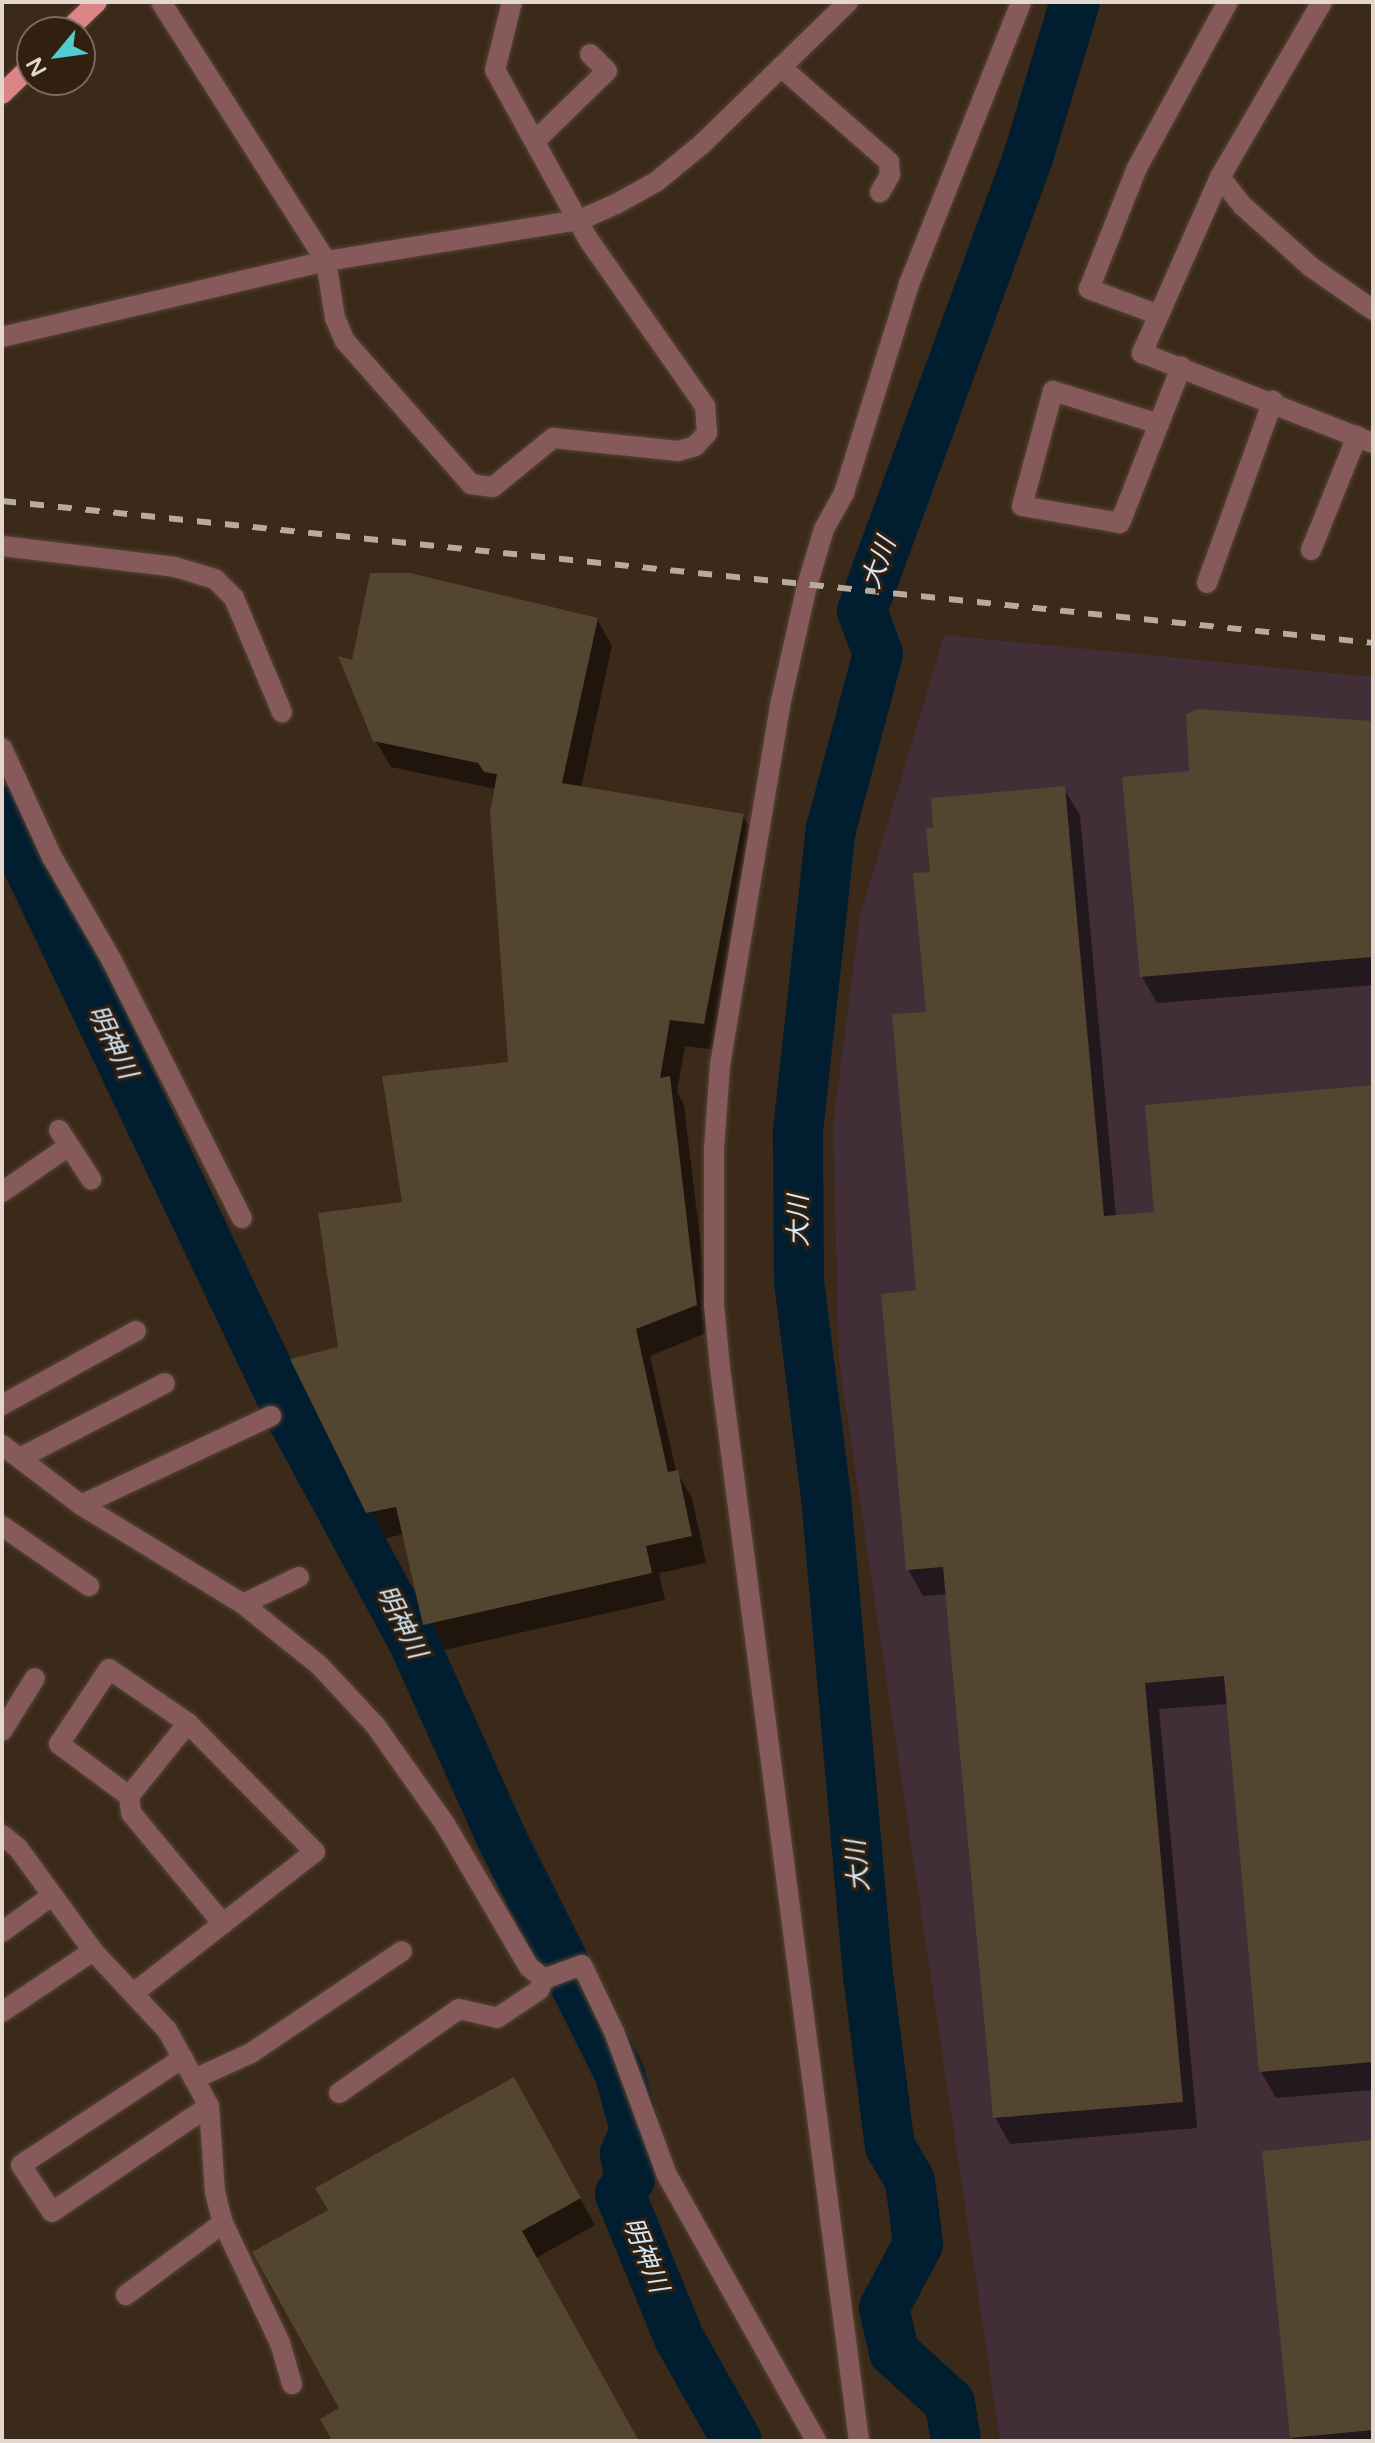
<!DOCTYPE html>
<html>
<head>
<meta charset="utf-8">
<style>
  body { margin:0 }
  #map { position:relative; width:1375px; height:2443px; overflow:hidden; background:#3b2919; font-family:"Varela Round","Noto Sans JP",sans-serif }
  div>[style] { position:absolute }
  .industrial>* { inset:0; background:#412e37 }
  .shadow>* { inset:0; background:#0007 }
  .river>* { height:50px; margin:-25px; padding:0 25px; transform-origin:25px; border-radius:25px; background:#001e30 }
  .building>* { inset:0; background:#534530 }
  .roads { filter:drop-shadow(0 0 2px #564536) drop-shadow(0 0 2px #564536) }
  .minor>* { height:20px; margin:-10px; padding:0 10px; transform-origin:10px; border-radius:10px; background:#865a5a }
  .major>* { height:20px; margin:-10px; padding:0 10px; transform-origin:10px; border-radius:10px; background:#dd8486 }
  .rail>* { height:6px; margin-top:-3px; transform-origin:0; background:repeating-linear-gradient(90deg,#b8aa9e 0 14px,transparent 0 28px) }
  span { translate:-50% -50%; white-space:nowrap; text-align:center; line-height:1.15; -webkit-text-stroke:6px #311f0f; paint-order:stroke }
  .water-label { font-size:26px; color:#d2e8f8; font-style:italic }
  .frame { position:absolute; inset:0; border:4px solid #e3d7cd; pointer-events:none }
  .north { position:absolute; left:16px; top:16px; width:80px; height:80px; box-sizing:border-box; background:#311f0f; border:2px solid #78695b; border-radius:50%; rotate:241deg; font-size:22px; font-weight:700; line-height:32px; text-align:center; color:#e3d7cd }
  .north::after { content:''; display:block; margin:auto; width:28px; height:36px; background:#51ccd1; clip-path:polygon(50% 0,100% 100%,50% 72%,0 100%) }
</style>
</head>
<body>
<div id="map">
  <div class="industrial">
    <div style="clip-path:polygon(944px 635px,1373px 677px,1373px 2441px,1000px 2441px,839px 1361px,833px 1125px,860px 915px)"></div>
  </div>
  <div class="shadow">
    <div style="clip-path:polygon(597px 619px,612px 646px,581px 788px,743px 816px,758px 843px,718px 1050px,685px 1046px,677px 1092px,684px 1105px,711px 1331px,650px 1356px,676px 1471px,692px 1498px,706px 1563px,659px 1573px,665px 1600px,440px 1651px,425px 1624px,404px 1534px,383px 1539px,368px 1512px,405px 1204px,510px 1064px,496px 789px,391px 767px,375px 740px,353px 663px)"></div>
    <div style="clip-path:polygon(1373px 723px,1373px 985px,1157px 1003px,1142px 977px,1192px 773px)"></div>
    <div style="clip-path:polygon(1064px 789px,1080px 815px,1116px 1217px,1156px 1214px,1373px 1087px,1373px 2090px,1276px 2098px,1261px 2072px,1228px 1704px,1159px 1709px,1197px 2128px,1010px 2144px,995px 2117px,948px 1594px,923px 1596px,908px 1569px,932px 873px)"></div>
    <div style="clip-path:polygon(513px 2080px,595px 2225px,536px 2258px,638px 2441px,335px 2441px,341px 2409px,330px 2211px)"></div>
    <div style="clip-path:polygon(1373px 2142px,1373px 2441px,1294px 2441px,1292px 2438px)"></div>
  </div>
  <div class="river">
    <div style="left:2px;top:811px;width:660px;rotate:64.52deg"></div>
    <div style="left:286px;top:1407px;width:266px;rotate:61.5deg"></div>
    <div style="left:413px;top:1641px;width:215px;rotate:65.8deg"></div>
    <div style="left:501px;top:1837px;width:266px;rotate:63.4deg"></div>
    <div style="left:620px;top:2075px;width:57px;rotate:74.7deg"></div>
    <div style="left:635px;top:2130px;width:26px;rotate:113deg"></div>
    <div style="left:625px;top:2154px;width:25px;rotate:79deg"></div>
    <div style="left:630px;top:2179px;width:18px;rotate:124deg"></div>
    <div style="left:620px;top:2194px;width:156px;rotate:67.7deg"></div>
    <div style="left:679px;top:2338px;width:118px;rotate:60.6deg"></div>
    <div style="left:956px;top:2441px;width:38px;rotate:-99deg"></div>
    <div style="left:950px;top:2403px;width:76px;rotate:-137.7deg"></div>
    <div style="left:894px;top:2352px;width:45px;rotate:-102.8deg"></div>
    <div style="left:884px;top:2308px;width:72px;rotate:-62deg"></div>
    <div style="left:918px;top:2244px;width:64px;rotate:-97.2deg"></div>
    <div style="left:910px;top:2181px;width:39px;rotate:-120deg"></div>
    <div style="left:890px;top:2147px;width:172px;rotate:-97.3deg"></div>
    <div style="left:868px;top:1976px;width:480px;rotate:-95deg"></div>
    <div style="left:826px;top:1498px;width:218px;rotate:-97.1deg"></div>
    <div style="left:799px;top:1282px;width:151px;rotate:-90.4deg"></div>
    <div style="left:798px;top:1131px;width:304px;rotate:-83.8deg"></div>
    <div style="left:831px;top:829px;width:181px;rotate:-75deg"></div>
    <div style="left:878px;top:654px;width:46px;rotate:-110.4deg"></div>
    <div style="left:862px;top:611px;width:487px;rotate:-69.9deg"></div>
    <div style="left:1029px;top:154px;width:159px;rotate:-73.2deg"></div>
  </div>
  <div class="building">
    <div style="clip-path:polygon(370px 573px,410px 573px,598px 618px,562px 783px,744px 814px,704px 1024px,670px 1020px,660px 1078px,670px 1076px,697px 1305px,636px 1329px,668px 1472px,678px 1470px,692px 1536px,646px 1546px,652px 1573px,423px 1625px,396px 1507px,366px 1513px,290px 1359px,338px 1347px,318px 1213px,402px 1202px,382px 1076px,508px 1062px,490px 813px,497px 774px,484px 772px,478px 763px,373px 741px,338px 656px,352px 660px)"></div>
    <div style="clip-path:polygon(1198px 709px,1373px 721px,1373px 957px,1140px 977px,1122px 777px,1189px 771px,1186px 714px)"></div>
    <div style="clip-path:polygon(1065px 786px,1104px 1216px,1154px 1212px,1145px 1105px,1373px 1085px,1373px 2062px,1259px 2072px,1224px 1676px,1145px 1683px,1183px 2102px,993px 2118px,943px 1567px,906px 1570px,881px 1294px,916px 1290px,892px 1014px,926px 1012px,913px 873px,930px 872px,926px 828px,933px 827px,931px 798px)"></div>
    <div style="clip-path:polygon(514px 2077px,581px 2198px,522px 2231px,639px 2441px,332px 2441px,320px 2419px,339px 2408px,252px 2252px,328px 2210px,315px 2188px)"></div>
    <div style="clip-path:polygon(1373px 2140px,1373px 2430px,1290px 2438px,1262px 2151px)"></div>
  </div>
  <div class="roads">
    <div class="minor">
      <div style="left:161px;top:2px;width:307px;rotate:57.5deg"></div>
      <div style="left:326px;top:261px;width:257px;rotate:-9.2deg"></div>
      <div style="left:580px;top:220px;width:39px;rotate:-24deg"></div>
      <div style="left:616px;top:204px;width:46px;rotate:-28.8deg"></div>
      <div style="left:656px;top:182px;width:58px;rotate:-39.4deg"></div>
      <div style="left:701px;top:145px;width:205px;rotate:-44.2deg"></div>
      <div style="left:1322px;top:2px;width:203px;rotate:120.2deg"></div>
      <div style="left:1220px;top:177px;width:193px;rotate:113.9deg"></div>
      <div style="left:1142px;top:353px;width:248px;rotate:21.3deg"></div>
      <div style="left:781px;top:67px;width:144px;rotate:41.3deg"></div>
      <div style="left:889px;top:162px;width:13px;rotate:86deg"></div>
      <div style="left:890px;top:175px;width:20px;rotate:120deg"></div>
      <div style="left:535px;top:141px;width:100px;rotate:-44.2deg"></div>
      <div style="left:607px;top:71px;width:24px;rotate:-135deg"></div>
      <div style="left:1220px;top:177px;width:37px;rotate:52deg"></div>
      <div style="left:1243px;top:206px;width:91px;rotate:41.9deg"></div>
      <div style="left:1311px;top:267px;width:75px;rotate:34.7deg"></div>
      <div style="left:1159px;top:315px;width:75px;rotate:-159.6deg"></div>
      <div style="left:1089px;top:289px;width:130px;rotate:-68.4deg"></div>
      <div style="left:1137px;top:168px;width:189px;rotate:-61.3deg"></div>
      <div style="left:2px;top:337px;width:333px;rotate:-13.2deg"></div>
      <div style="left:326px;top:261px;width:58px;rotate:81deg"></div>
      <div style="left:335px;top:318px;width:25px;rotate:67deg"></div>
      <div style="left:345px;top:341px;width:191px;rotate:48.6deg"></div>
      <div style="left:471px;top:484px;width:22px;rotate:8deg"></div>
      <div style="left:493px;top:487px;width:77px;rotate:-39.2deg"></div>
      <div style="left:553px;top:438px;width:126px;rotate:5.9deg"></div>
      <div style="left:678px;top:451px;width:18px;rotate:-16deg"></div>
      <div style="left:695px;top:446px;width:18px;rotate:-47deg"></div>
      <div style="left:707px;top:433px;width:27px;rotate:-94deg"></div>
      <div style="left:705px;top:406px;width:204px;rotate:-125deg"></div>
      <div style="left:588px;top:239px;width:193px;rotate:-118.8deg"></div>
      <div style="left:495px;top:70px;width:70px;rotate:-76deg"></div>
      <div style="left:1159px;top:424px;width:111px;rotate:-162.7deg"></div>
      <div style="left:1053px;top:391px;width:119px;rotate:105.1deg"></div>
      <div style="left:1022px;top:506px;width:99px;rotate:9.8deg"></div>
      <div style="left:1120px;top:523px;width:168px;rotate:-68.6deg"></div>
      <div style="left:2px;top:546px;width:174px;rotate:6.9deg"></div>
      <div style="left:175px;top:567px;width:42px;rotate:16.7deg"></div>
      <div style="left:215px;top:579px;width:27px;rotate:45deg"></div>
      <div style="left:234px;top:598px;width:124px;rotate:67.2deg"></div>
      <div style="left:1311px;top:550px;width:123px;rotate:-68deg"></div>
      <div style="left:1207px;top:583px;width:194px;rotate:-70.1deg"></div>
      <div style="left:2px;top:748px;width:120px;rotate:65.4deg"></div>
      <div style="left:52px;top:857px;width:120px;rotate:60deg"></div>
      <div style="left:112px;top:961px;width:288px;rotate:63.2deg"></div>
      <div style="left:59px;top:1130px;width:59px;rotate:56.9deg"></div>
      <div style="left:2px;top:1192px;width:81px;rotate:-34.5deg"></div>
      <div style="left:2px;top:1405px;width:153px;rotate:-28.9deg"></div>
      <div style="left:2px;top:1445px;width:99px;rotate:37.2deg"></div>
      <div style="left:81px;top:1505px;width:190px;rotate:31.4deg"></div>
      <div style="left:243px;top:1604px;width:97px;rotate:38.8deg"></div>
      <div style="left:319px;top:1665px;width:82px;rotate:47deg"></div>
      <div style="left:375px;top:1725px;width:121px;rotate:54.7deg"></div>
      <div style="left:445px;top:1824px;width:166px;rotate:59.6deg"></div>
      <div style="left:529px;top:1967px;width:19px;rotate:39deg"></div>
      <div style="left:544px;top:1979px;width:40px;rotate:-20.2deg"></div>
      <div style="left:582px;top:1965px;width:76px;rotate:64.4deg"></div>
      <div style="left:615px;top:2034px;width:150px;rotate:69.8deg"></div>
      <div style="left:667px;top:2175px;width:305px;rotate:60.7deg"></div>
      <div style="left:20px;top:1458px;width:163px;rotate:-27.3deg"></div>
      <div style="left:81px;top:1505px;width:210px;rotate:-25.1deg"></div>
      <div style="left:2px;top:1526px;width:106px;rotate:34.6deg"></div>
      <div style="left:243px;top:1604px;width:62px;rotate:-25.7deg"></div>
      <div style="left:2px;top:1731px;width:62px;rotate:-58.1deg"></div>
      <div style="left:129px;top:1796px;width:87px;rotate:-143.4deg"></div>
      <div style="left:59px;top:1744px;width:90px;rotate:-56.3deg"></div>
      <div style="left:109px;top:1669px;width:96px;rotate:34.4deg"></div>
      <div style="left:2px;top:1835px;width:21px;rotate:39deg"></div>
      <div style="left:18px;top:1848px;width:127px;rotate:53.9deg"></div>
      <div style="left:93px;top:1951px;width:108px;rotate:46.9deg"></div>
      <div style="left:167px;top:2030px;width:87px;rotate:61.1deg"></div>
      <div style="left:209px;top:2106px;width:86px;rotate:86deg"></div>
      <div style="left:215px;top:2192px;width:32px;rotate:76deg"></div>
      <div style="left:223px;top:2223px;width:133px;rotate:64.6deg"></div>
      <div style="left:280px;top:2343px;width:43px;rotate:73.7deg"></div>
      <div style="left:2px;top:1932px;width:59px;rotate:-36.1deg"></div>
      <div style="left:135px;top:1992px;width:228px;rotate:-37.9deg"></div>
      <div style="left:315px;top:1852px;width:181px;rotate:-134.6deg"></div>
      <div style="left:188px;top:1723px;width:94px;rotate:128.9deg"></div>
      <div style="left:129px;top:1796px;width:17px;rotate:83deg"></div>
      <div style="left:131px;top:1813px;width:144px;rotate:50.3deg"></div>
      <div style="left:2px;top:2012px;width:110px;rotate:-33.8deg"></div>
      <div style="left:183px;top:2058px;width:194px;rotate:146.6deg"></div>
      <div style="left:21px;top:2165px;width:56px;rotate:56.6deg"></div>
      <div style="left:52px;top:2212px;width:189px;rotate:-34deg"></div>
      <div style="left:194px;top:2079px;width:63px;rotate:-24.5deg"></div>
      <div style="left:251px;top:2053px;width:182px;rotate:-34deg"></div>
      <div style="left:339px;top:2093px;width:146px;rotate:-35deg"></div>
      <div style="left:459px;top:2009px;width:39px;rotate:13deg"></div>
      <div style="left:497px;top:2018px;width:50px;rotate:-33.7deg"></div>
      <div style="left:539px;top:1990px;width:12px;rotate:-66deg"></div>
      <div style="left:126px;top:2295px;width:121px;rotate:-36.6deg"></div>
      <div style="left:859px;top:2441px;width:1082px;rotate:-97.38deg"></div>
      <div style="left:720px;top:1368px;width:64px;rotate:-95.4deg"></div>
      <div style="left:714px;top:1304px;width:155px;rotate:-90deg"></div>
      <div style="left:714px;top:1149px;width:84px;rotate:-85.9deg"></div>
      <div style="left:720px;top:1065px;width:369px;rotate:-80.5deg"></div>
      <div style="left:781px;top:701px;width:118px;rotate:-77.3deg"></div>
      <div style="left:807px;top:586px;width:59px;rotate:-73.4deg"></div>
      <div style="left:824px;top:529px;width:41px;rotate:-60.9deg"></div>
      <div style="left:844px;top:493px;width:219px;rotate:-72.7deg"></div>
      <div style="left:909px;top:284px;width:303px;rotate:-68.3deg"></div>
    </div>
    <div class="major">
      <div style="left:66px;top:32px;width:43px;rotate:-44.1deg"></div>
      <div style="left:2px;top:94px;width:42px;rotate:-44deg"></div>
    </div>
  </div>
  <div class="rail">
    <div style="left:2px;top:501px;width:1378px;rotate:5.91deg"></div>
  </div>
  <div class="water-label">
    <span style="left:879px;top:563px;rotate:-70deg">大川</span>
    <span style="left:112px;top:1042px;rotate:64deg">明神川</span>
    <span style="left:799px;top:1221px;rotate:-90deg">大川</span>
    <span style="left:401px;top:1622px;rotate:63deg">明神川</span>
    <span style="left:858px;top:1866px;rotate:-95deg">大川</span>
    <span style="left:645px;top:2255px;rotate:68deg">明神川</span>
  </div>
  <div class="frame"></div>
  <div class="north">N</div>
</div>
</body>
</html>
